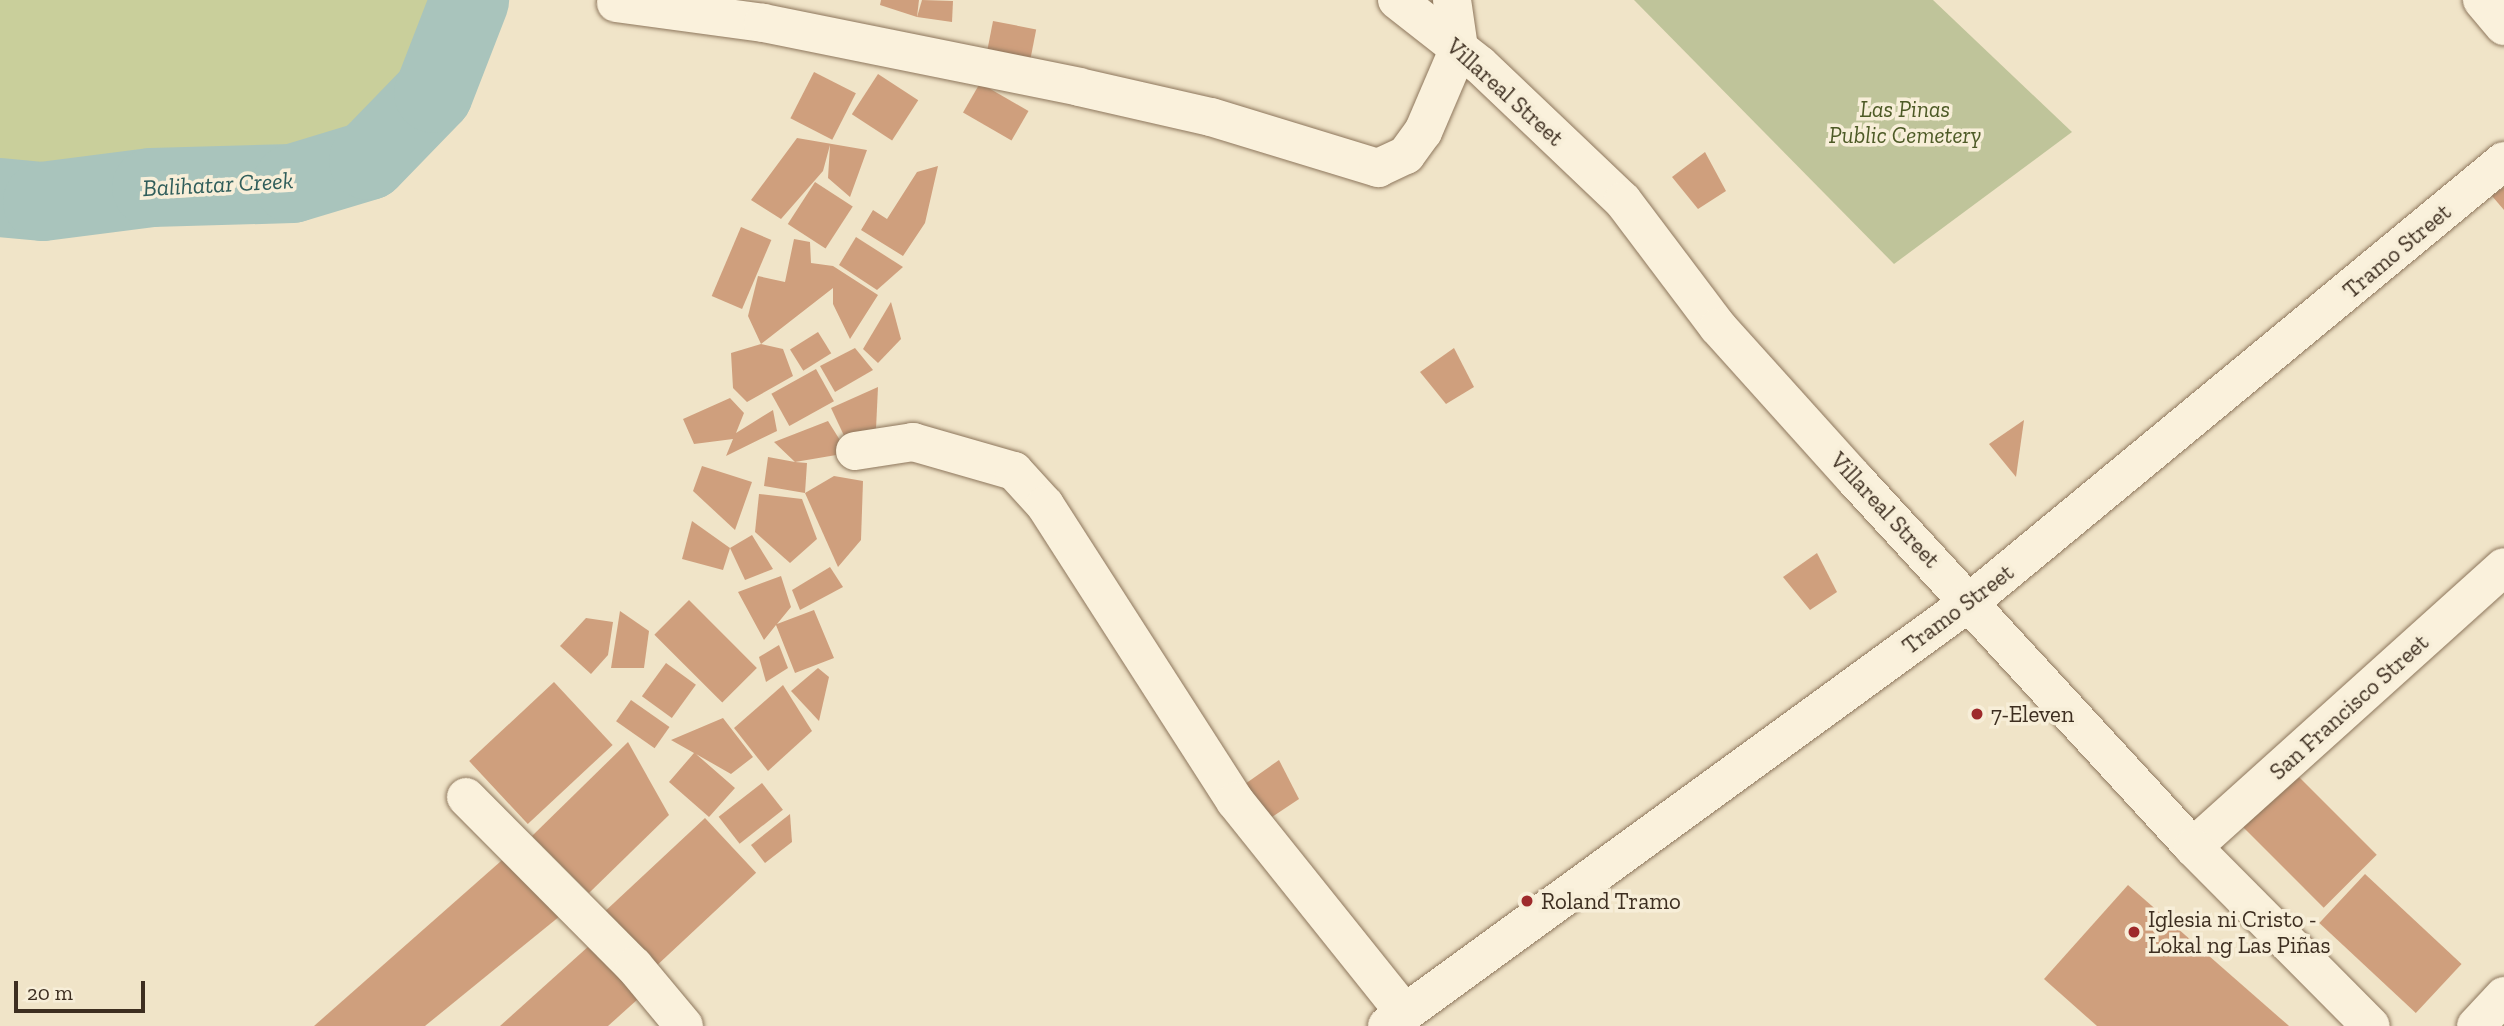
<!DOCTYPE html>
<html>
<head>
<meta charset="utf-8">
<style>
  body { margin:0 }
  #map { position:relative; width:2504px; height:1026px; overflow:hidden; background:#f0e4c8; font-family:"Zilla Slab",serif }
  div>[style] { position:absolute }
  .green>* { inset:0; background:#c9cf9b }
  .cemetery>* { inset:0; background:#bfc49a }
  .river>* { height:79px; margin:-39.5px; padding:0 39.5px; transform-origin:39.5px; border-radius:39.5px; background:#a9c4bc }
  .building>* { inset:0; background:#cf9f7d; transform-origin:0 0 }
  .roads { filter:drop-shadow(0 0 2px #8d765c) drop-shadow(0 0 2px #8d765c) }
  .street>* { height:38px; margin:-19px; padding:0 19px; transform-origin:19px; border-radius:19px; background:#faf1dc }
  .secondary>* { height:38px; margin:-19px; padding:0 19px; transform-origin:19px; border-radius:19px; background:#faf1dc }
  .dots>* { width:19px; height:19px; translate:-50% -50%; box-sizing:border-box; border:4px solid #f7eed8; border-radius:50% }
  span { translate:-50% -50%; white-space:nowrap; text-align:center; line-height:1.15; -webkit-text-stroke:7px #f7eed8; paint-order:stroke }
  .street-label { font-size:23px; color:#3d2e20 }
  .park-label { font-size:23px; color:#4d5a26; font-style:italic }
  .poi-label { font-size:23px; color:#3d2e20 }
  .left { translate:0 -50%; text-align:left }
  .water-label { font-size:24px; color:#2f5d5a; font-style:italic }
  .scale { position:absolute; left:14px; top:981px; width:131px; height:32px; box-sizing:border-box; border:4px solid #3d2e20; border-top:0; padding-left:9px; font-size:21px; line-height:24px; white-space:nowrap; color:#3d2e20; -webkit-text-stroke:5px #f7eed8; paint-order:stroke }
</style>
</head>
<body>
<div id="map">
  <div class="green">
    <div style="clip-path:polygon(0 0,430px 0,399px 89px,369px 122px,331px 142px,81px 169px,0 162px)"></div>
  </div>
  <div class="cemetery">
    <div style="clip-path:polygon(1634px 0,1933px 0,2072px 132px,1894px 264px)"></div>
  </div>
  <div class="river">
    <div style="left:0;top:197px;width:42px;rotate:5.4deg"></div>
    <div style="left:42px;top:201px;width:110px;rotate:-7.3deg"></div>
    <div style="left:151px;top:187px;width:141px;rotate:-1.6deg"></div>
    <div style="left:292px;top:183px;width:79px;rotate:-16.8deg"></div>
    <div style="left:368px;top:160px;width:93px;rotate:-45.9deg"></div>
    <div style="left:433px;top:93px;width:100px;rotate:-68.8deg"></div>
  </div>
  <div class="building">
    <div style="clip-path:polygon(881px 0,919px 0,917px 17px,880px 5px)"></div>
    <div style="clip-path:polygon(922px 0,953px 1px,952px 22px,917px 17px)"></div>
    <div style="left:993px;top:21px;width:44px;height:42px;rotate:11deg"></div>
    <div style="left:814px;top:72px;width:47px;height:52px;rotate:27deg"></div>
    <div style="left:878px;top:74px;width:48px;height:48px;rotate:33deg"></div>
    <div style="left:980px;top:83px;width:56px;height:34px;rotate:30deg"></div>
    <div style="clip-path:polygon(797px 138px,867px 150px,850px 197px,828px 178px,830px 145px,823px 171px,781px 219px,751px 200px)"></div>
    <div style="clip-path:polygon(1705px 152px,1726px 191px,1698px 209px,1672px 177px)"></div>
    <div style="clip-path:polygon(938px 166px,925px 223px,903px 256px,861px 230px,873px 210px,887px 219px,917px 172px)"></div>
    <div style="left:815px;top:182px;width:45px;height:50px;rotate:33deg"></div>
    <div style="clip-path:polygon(2504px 187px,2504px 210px,2492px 196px)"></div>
    <div style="left:741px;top:227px;width:33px;height:75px;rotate:23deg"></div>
    <div style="clip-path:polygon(856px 237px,903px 267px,877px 290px,839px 265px)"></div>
    <div style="clip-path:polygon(794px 239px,810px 242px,811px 263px,833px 266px,878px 295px,850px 339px,833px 304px,833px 288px,761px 344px,783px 349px,793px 376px,747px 402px,733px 388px,731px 353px,761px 344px,748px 316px,758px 276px,785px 282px)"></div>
    <div style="clip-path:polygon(891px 302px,901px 339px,878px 363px,863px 349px)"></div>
    <div style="left:818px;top:332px;width:25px;height:33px;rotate:58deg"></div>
    <div style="clip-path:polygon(855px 348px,873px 370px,835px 392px,820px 366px)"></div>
    <div style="clip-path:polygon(1454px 348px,1474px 387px,1446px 404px,1420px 372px)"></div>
    <div style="left:816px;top:369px;width:37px;height:51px;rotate:61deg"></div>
    <div style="clip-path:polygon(878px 387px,876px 429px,847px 442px,831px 408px)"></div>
    <div style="clip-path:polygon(730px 398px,744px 413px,736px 433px,773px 410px,777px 431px,726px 456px,733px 439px,694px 444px,683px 419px)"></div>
    <div style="clip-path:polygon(2024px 420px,2016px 477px,1989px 444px)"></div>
    <div style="clip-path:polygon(828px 421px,848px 453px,795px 462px,807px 463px,805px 493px,764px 486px,768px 457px,795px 462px,774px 442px)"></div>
    <div style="clip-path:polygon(702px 466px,752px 482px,735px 530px,693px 491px)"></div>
    <div style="clip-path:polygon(834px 476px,863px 481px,861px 540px,838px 567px,805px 493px)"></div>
    <div style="clip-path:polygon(759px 494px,802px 499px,817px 539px,790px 563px,755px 532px)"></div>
    <div style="clip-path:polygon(692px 521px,730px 548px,723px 570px,682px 559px)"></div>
    <div style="clip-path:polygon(752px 535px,773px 569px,745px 580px,730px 548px)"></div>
    <div style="clip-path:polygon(1817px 553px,1837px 592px,1810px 610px,1783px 577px)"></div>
    <div style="clip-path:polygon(830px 567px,843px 587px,800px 610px,792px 590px)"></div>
    <div style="clip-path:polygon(781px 576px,791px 607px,777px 624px,814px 610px,834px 658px,795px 673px,776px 625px,764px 640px,738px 592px)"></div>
    <div style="left:689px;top:600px;width:96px;height:49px;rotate:45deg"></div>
    <div style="clip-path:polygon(620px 611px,649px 631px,644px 668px,611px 668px)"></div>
    <div style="clip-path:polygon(586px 618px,613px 622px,608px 655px,591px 674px,560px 646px)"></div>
    <div style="clip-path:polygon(779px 645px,788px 668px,766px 682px,759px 657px)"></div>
    <div style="left:666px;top:663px;width:37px;height:41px;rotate:36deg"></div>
    <div style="clip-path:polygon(818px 668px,829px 677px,819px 721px,791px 691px)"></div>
    <div style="left:554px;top:682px;width:86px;height:116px;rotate:47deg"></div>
    <div style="clip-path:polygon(783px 685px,812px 731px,768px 771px,734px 728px)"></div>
    <div style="left:631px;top:700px;width:47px;height:26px;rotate:35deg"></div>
    <div style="clip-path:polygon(723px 718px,753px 757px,731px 774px,696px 754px,735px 788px,709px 817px,669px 782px,694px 753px,671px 740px)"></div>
    <div style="clip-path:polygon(628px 742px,669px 815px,589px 893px,532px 836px)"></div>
    <div style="clip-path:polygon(1279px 760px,1299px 799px,1272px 817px,1245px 784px)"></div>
    <div style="left:2294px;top:772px;width:117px;height:75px;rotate:45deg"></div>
    <div style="left:762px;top:783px;width:34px;height:55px;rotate:52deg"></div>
    <div style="clip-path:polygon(790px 814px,792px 842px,765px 863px,751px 845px)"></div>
    <div style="left:705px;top:818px;width:75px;height:137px;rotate:47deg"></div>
    <div style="clip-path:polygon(509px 854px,560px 916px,425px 1026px,314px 1026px)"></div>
    <div style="left:2365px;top:874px;width:132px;height:67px;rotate:43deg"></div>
    <div style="clip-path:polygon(2128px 885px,2289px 1026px,2097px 1026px,2044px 979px)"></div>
    <div style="clip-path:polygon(590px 945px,638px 999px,608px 1026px,500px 1026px)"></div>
  </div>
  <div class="roads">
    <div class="street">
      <div style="left:2482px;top:0;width:34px;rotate:50deg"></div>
      <div style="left:616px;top:3px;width:148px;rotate:7.7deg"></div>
      <div style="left:763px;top:23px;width:322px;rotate:11.4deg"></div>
      <div style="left:1079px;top:87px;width:135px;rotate:12.8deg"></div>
      <div style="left:1211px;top:117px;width:175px;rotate:17deg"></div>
      <div style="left:1378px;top:168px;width:31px;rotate:-25deg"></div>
      <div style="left:1406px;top:155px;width:29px;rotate:-54deg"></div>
      <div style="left:1423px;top:132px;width:91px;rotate:-66.8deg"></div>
      <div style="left:1459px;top:48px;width:49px;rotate:-98.3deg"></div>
      <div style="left:855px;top:451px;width:59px;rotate:-8.8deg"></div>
      <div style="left:913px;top:442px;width:105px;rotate:16deg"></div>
      <div style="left:1014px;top:471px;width:46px;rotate:47.6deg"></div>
      <div style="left:1045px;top:505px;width:352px;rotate:57.3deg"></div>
      <div style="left:1235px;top:801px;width:270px;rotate:51.3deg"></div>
      <div style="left:466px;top:797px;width:238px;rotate:45.2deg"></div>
      <div style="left:634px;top:966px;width:78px;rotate:50.2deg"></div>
      <div style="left:2193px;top:847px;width:418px;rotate:-42deg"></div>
      <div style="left:1387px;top:1026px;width:722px;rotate:-36.04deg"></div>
    </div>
    <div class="secondary">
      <div style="left:1397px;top:0;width:105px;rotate:38.1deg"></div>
      <div style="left:1480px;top:65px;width:197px;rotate:43.6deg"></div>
      <div style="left:1623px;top:201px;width:158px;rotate:53deg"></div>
      <div style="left:1718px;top:327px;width:203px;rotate:48deg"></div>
      <div style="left:1854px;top:478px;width:501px;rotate:47.43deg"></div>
      <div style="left:2193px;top:847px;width:252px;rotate:45.2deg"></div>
      <div style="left:1971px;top:601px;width:691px;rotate:-39.54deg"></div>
      <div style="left:2476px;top:1026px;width:41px;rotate:-47deg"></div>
    </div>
  </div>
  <div class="dots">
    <div style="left:1977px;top:714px;background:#9e2a2b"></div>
    <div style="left:1527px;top:901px;background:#9e2a2b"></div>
    <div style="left:2134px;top:932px;background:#9e2a2b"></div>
  </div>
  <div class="street-label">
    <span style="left:1505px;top:92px;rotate:42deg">Villareal Street</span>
    <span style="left:2397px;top:251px;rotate:-40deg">Tramo Street</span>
    <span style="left:1885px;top:510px;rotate:47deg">Villareal Street</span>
    <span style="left:1958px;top:609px;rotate:-37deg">Tramo Street</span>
    <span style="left:2349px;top:707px;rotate:-42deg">San Francisco Street</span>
  </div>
  <div class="park-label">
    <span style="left:1905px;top:122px">Las Pinas<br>Public Cemetery</span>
  </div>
  <div class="poi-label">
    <span class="left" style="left:1991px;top:714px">7-Eleven</span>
    <span class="left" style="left:1541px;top:901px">Roland Tramo</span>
    <span class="left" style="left:2148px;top:932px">Iglesia ni Cristo -<br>Lokal ng Las Piñas</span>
  </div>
  <div class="water-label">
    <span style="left:218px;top:184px;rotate:-3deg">Balihatar Creek</span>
  </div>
  <div class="scale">20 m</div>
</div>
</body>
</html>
